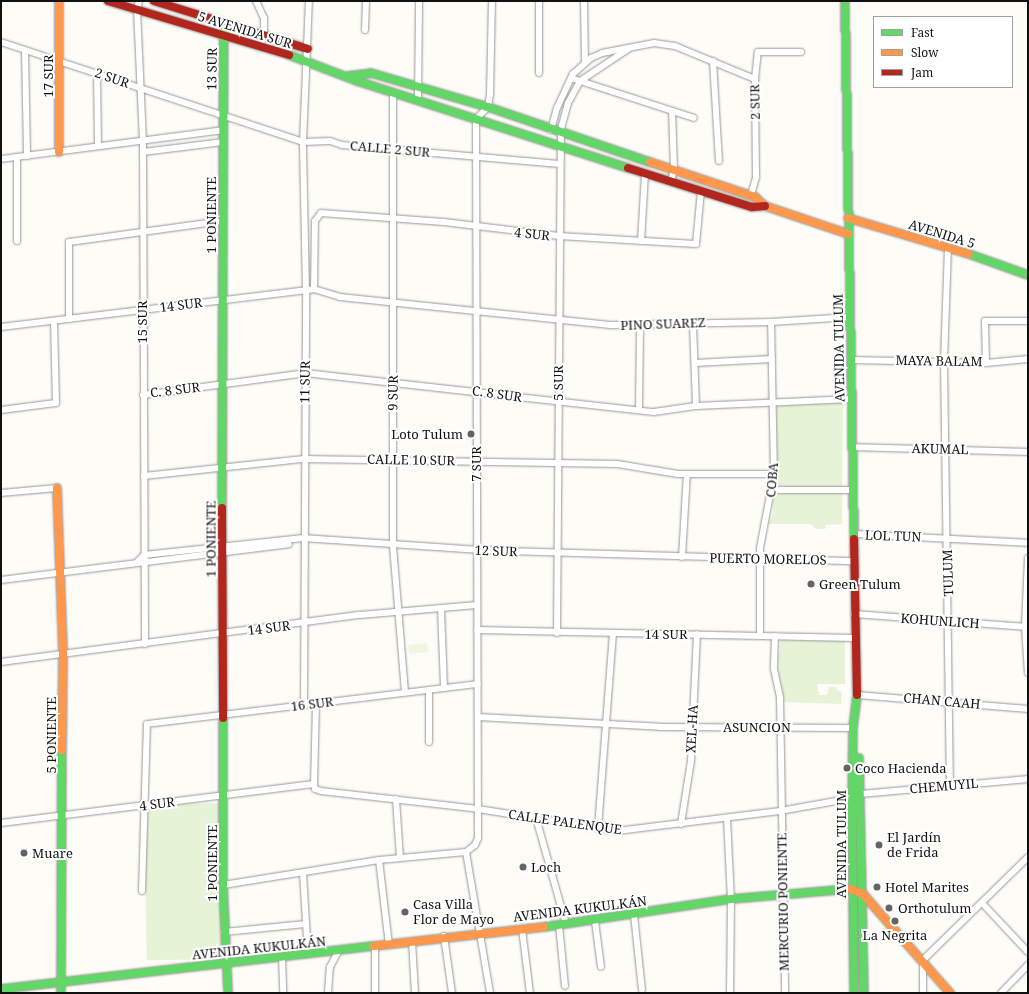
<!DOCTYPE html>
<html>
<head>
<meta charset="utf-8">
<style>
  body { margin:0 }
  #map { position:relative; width:1029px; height:994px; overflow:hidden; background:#fdfcf7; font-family:"Noto Serif",serif }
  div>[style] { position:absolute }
  .green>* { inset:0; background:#e7f3d7; transform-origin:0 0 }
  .pitch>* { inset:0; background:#f0f6e1; transform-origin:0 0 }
  .roads { filter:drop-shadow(0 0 1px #979795) drop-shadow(0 0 1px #979795) }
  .street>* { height:6px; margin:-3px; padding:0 3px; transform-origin:3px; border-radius:3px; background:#fffffe }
  .fast>* { height:8px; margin:-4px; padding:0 4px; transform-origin:4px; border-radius:4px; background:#63d668 }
  .slow>* { height:8px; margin:-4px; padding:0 4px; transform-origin:4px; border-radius:4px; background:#ff974d }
  .jam>* { height:8px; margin:-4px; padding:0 4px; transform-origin:4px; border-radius:4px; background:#b3261e }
  .dots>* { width:11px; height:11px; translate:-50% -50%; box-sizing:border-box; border:2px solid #fff; border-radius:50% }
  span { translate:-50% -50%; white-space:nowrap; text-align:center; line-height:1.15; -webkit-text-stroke:4px #fff; paint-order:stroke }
  .street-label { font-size:13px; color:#111 }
  .poi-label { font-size:13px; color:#111 }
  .right { translate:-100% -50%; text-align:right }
  .left { translate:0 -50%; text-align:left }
  .frame { position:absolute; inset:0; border:2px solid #111; pointer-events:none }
  .legend { position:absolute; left:873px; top:16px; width:140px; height:72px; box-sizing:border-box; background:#fff; border:1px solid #a0a0a0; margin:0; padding:5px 7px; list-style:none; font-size:12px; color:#111 }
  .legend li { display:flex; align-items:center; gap:8px; height:20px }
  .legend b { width:20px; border:1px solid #a0a0a0 }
</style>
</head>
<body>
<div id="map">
  <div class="green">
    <div style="clip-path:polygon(843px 403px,842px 524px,826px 525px,825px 529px,816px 529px,811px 524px,769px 524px,773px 513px,777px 404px)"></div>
    <div style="clip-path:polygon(781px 640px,845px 641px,845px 684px,817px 684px,819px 695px,827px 695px,829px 687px,837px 687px,837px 691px,842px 692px,841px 704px,783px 702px,778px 664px)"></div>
    <div style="left:221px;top:803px;width:156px;height:77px;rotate:89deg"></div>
  </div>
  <div class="pitch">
    <div style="left:427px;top:643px;width:9px;height:19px;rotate:84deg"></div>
  </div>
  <div class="roads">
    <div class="street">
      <div style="left:139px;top:1px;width:8px;rotate:104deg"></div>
      <div style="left:137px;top:9px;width:132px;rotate:87.4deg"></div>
      <div style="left:143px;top:141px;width:503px;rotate:89.77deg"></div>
      <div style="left:256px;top:1px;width:19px;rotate:65deg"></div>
      <div style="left:264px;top:18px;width:17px;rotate:90deg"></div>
      <div style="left:539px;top:1px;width:72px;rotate:90deg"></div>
      <div style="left:584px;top:1px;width:61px;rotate:89.1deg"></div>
      <div style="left:365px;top:30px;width:29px;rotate:-88deg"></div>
      <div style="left:1px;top:42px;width:318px;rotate:18.3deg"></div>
      <div style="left:303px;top:142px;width:27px;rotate:-2deg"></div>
      <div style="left:330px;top:141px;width:13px;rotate:18deg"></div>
      <div style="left:342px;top:145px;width:218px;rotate:5deg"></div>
      <div style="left:25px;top:50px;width:106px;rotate:88.9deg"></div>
      <div style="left:713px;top:61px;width:100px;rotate:86.6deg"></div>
      <div style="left:97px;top:73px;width:72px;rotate:89.2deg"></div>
      <div style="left:571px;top:78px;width:129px;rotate:18deg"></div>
      <div style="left:393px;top:93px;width:453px;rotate:90deg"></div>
      <div style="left:393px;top:546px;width:147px;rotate:85.3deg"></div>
      <div style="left:418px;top:101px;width:100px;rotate:-89.4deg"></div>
      <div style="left:551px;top:130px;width:23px;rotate:-75deg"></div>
      <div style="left:557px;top:108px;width:38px;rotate:-65deg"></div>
      <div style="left:573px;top:74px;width:24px;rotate:-42deg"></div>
      <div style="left:591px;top:58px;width:12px;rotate:-24deg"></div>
      <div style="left:602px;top:53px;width:53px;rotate:-10.9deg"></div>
      <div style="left:654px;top:43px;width:21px;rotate:8deg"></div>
      <div style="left:675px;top:46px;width:87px;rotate:22.4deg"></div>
      <div style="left:143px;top:152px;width:81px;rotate:-7.1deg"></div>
      <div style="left:17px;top:157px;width:84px;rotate:90deg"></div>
      <div style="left:1px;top:159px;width:224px;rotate:-7.4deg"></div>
      <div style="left:671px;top:181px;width:11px;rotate:-75deg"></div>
      <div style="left:674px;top:170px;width:59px;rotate:-91.9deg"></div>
      <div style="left:751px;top:195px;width:19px;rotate:-74deg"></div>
      <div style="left:756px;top:177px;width:98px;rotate:-90.6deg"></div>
      <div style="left:755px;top:79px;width:27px;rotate:-84deg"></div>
      <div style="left:758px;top:52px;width:43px"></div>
      <div style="left:641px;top:241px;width:68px;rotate:-86.6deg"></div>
      <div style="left:948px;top:247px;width:115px;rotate:92deg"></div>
      <div style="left:944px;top:362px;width:423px;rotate:89.2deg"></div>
      <div style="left:314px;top:289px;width:68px;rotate:-89.2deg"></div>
      <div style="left:315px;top:221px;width:10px;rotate:-53deg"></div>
      <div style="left:321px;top:213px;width:123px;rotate:4.2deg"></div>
      <div style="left:444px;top:222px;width:116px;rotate:6.9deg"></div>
      <div style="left:559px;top:236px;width:137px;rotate:3.3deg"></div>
      <div style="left:696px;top:244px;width:53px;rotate:-84.6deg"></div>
      <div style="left:69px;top:319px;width:77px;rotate:-90deg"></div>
      <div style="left:69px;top:242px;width:155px;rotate:-7.8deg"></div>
      <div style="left:693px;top:324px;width:82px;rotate:87.9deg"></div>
      <div style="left:1px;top:327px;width:315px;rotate:-6.9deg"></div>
      <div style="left:314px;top:289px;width:27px;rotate:17deg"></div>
      <div style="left:340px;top:297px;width:274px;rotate:5.9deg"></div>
      <div style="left:613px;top:325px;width:158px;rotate:-1.1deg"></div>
      <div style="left:771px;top:322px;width:79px;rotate:-3.6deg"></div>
      <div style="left:851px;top:360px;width:135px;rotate:1.3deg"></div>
      <div style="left:986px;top:363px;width:42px;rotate:-5.4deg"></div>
      <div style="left:695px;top:363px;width:77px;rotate:-3deg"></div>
      <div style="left:986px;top:363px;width:42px;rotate:-91.4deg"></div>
      <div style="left:985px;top:321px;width:43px"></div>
      <div style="left:143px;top:395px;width:163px;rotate:-7.7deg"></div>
      <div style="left:305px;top:373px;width:351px;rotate:6.4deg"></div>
      <div style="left:654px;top:412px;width:42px;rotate:-8.1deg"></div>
      <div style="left:696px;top:406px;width:156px;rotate:-2.6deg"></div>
      <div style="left:1px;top:410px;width:55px;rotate:-7.3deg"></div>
      <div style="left:56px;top:403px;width:82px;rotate:-91.4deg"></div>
      <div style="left:639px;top:410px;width:85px;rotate:-89.3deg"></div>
      <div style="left:852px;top:447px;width:176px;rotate:1.6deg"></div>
      <div style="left:144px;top:476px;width:161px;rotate:-6.1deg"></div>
      <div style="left:304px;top:459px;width:314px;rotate:0.9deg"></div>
      <div style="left:618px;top:464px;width:61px;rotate:9.5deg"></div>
      <div style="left:678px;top:474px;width:96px"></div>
      <div style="left:773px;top:490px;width:79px"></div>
      <div style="left:1px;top:493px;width:56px;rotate:-5.1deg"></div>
      <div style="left:853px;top:534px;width:175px;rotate:2.9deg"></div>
      <div style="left:682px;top:557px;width:83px;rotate:-86.6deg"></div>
      <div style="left:1028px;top:558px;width:69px;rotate:92.5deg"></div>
      <div style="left:1025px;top:627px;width:46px;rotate:86.3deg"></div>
      <div style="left:138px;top:561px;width:8px;rotate:-45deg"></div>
      <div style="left:144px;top:555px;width:160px;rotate:-6.1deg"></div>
      <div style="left:303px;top:538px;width:174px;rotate:3.9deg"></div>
      <div style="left:477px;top:550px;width:377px;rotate:1.7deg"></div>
      <div style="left:1px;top:580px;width:290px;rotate:-7.1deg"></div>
      <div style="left:441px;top:609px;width:79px;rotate:87.8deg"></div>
      <div style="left:854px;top:614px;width:174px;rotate:4.3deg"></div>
      <div style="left:477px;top:630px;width:378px;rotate:1.2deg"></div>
      <div style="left:557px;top:633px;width:504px;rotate:-89.55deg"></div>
      <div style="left:561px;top:129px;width:27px;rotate:-75deg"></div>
      <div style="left:568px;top:103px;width:25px;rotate:-61deg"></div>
      <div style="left:580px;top:81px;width:58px;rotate:-33.7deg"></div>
      <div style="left:760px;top:636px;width:88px;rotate:-90deg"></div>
      <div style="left:760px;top:548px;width:75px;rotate:-79.3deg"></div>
      <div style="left:774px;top:474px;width:152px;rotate:-91.1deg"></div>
      <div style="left:775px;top:636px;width:33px;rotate:92deg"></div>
      <div style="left:774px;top:669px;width:30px;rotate:78deg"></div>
      <div style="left:780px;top:698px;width:295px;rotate:89deg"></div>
      <div style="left:1px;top:662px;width:362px;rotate:-7.5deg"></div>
      <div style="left:360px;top:615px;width:117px;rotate:-4.9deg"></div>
      <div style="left:429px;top:690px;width:52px;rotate:90deg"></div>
      <div style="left:857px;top:695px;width:172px;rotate:4.7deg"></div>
      <div style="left:316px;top:703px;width:81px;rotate:91.4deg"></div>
      <div style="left:314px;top:784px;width:5px;rotate:79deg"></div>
      <div style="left:315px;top:789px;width:6px;rotate:18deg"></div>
      <div style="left:321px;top:791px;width:158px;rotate:6.5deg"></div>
      <div style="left:478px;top:809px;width:141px;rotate:9deg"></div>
      <div style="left:617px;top:831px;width:164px;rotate:-7deg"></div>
      <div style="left:780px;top:811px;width:74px;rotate:-10.1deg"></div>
      <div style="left:853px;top:798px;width:9px;rotate:-27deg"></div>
      <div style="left:861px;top:794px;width:168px;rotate:-5.1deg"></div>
      <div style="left:304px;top:705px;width:415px;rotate:-89.7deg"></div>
      <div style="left:306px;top:290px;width:148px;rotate:-91.2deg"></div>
      <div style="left:303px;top:142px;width:141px;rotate:-87.6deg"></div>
      <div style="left:478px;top:717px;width:182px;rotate:3.1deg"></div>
      <div style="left:660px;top:727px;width:193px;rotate:0.3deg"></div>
      <div style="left:396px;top:799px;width:59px;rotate:86.1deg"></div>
      <div style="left:536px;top:818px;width:110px;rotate:74.2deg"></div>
      <div style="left:727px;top:818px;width:81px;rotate:87.2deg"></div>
      <div style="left:731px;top:899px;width:94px;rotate:90.6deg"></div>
      <div style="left:1px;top:823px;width:315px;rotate:-7.1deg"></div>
      <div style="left:681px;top:824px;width:64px;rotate:-81deg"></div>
      <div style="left:691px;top:761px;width:127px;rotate:-87.3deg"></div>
      <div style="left:598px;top:828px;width:195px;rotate:-85.6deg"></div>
      <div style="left:466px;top:852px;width:143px;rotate:80.3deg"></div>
      <div style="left:379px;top:860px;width:86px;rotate:83.3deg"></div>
      <div style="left:303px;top:873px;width:81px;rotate:86.5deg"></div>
      <div style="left:223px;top:885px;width:158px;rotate:-9.1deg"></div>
      <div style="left:379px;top:860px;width:87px;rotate:-5.3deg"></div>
      <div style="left:466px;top:852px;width:11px;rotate:-38deg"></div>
      <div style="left:475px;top:845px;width:8px;rotate:-67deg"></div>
      <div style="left:478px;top:838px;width:719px;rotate:-90.16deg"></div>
      <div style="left:476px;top:119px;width:17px;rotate:-45deg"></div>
      <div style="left:488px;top:107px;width:12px;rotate:-81deg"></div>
      <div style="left:490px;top:95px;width:94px;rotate:-88.8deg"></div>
      <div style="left:142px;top:891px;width:167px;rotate:-88.3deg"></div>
      <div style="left:147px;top:724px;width:333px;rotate:-6.9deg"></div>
      <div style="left:982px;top:903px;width:67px;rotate:46.8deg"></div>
      <div style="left:634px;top:915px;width:75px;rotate:83.9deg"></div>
      <div style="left:595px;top:921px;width:46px;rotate:82.6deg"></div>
      <div style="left:559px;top:925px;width:61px;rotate:84.4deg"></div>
      <div style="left:522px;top:929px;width:64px;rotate:82.9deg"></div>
      <div style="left:224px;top:932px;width:82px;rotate:-5.6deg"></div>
      <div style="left:444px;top:936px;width:58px;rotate:82deg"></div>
      <div style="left:412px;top:941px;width:52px;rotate:86.7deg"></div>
      <div style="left:375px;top:947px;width:46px;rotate:90deg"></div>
      <div style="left:282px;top:956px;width:37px;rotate:88deg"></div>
      <div style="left:328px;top:993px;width:26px;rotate:-86deg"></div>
      <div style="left:330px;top:967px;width:17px;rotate:-62deg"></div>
      <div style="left:923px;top:993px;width:33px;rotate:-90deg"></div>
      <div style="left:923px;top:960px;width:147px;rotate:-44.4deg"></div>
      <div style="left:1001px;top:993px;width:39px;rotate:-46deg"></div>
    </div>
    <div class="fast">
      <div style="left:845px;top:1px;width:538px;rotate:89.04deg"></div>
      <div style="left:289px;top:55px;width:73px;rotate:20.9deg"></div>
      <div style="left:357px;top:81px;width:285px;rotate:17.8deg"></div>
      <div style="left:348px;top:76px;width:23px;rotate:-7deg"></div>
      <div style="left:371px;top:73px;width:122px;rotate:16.2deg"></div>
      <div style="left:488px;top:107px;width:171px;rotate:18.8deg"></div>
      <div style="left:969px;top:254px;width:63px;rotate:19.6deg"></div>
      <div style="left:222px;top:508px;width:472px;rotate:-89.8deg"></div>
      <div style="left:224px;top:36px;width:12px;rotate:-76deg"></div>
      <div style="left:223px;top:718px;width:167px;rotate:90deg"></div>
      <div style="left:223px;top:885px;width:108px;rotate:87.3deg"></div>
      <div style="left:859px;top:758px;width:235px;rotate:88.8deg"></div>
      <div style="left:544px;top:927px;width:189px;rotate:-8.5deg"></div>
      <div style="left:731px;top:899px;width:119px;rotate:-4.8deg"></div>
      <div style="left:1px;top:989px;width:375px;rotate:-6.6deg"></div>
      <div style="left:61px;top:993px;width:243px;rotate:-89.8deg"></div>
      <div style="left:854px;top:993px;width:180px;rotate:-90.6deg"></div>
      <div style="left:852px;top:813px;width:85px;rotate:-89.3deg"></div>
      <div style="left:853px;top:728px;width:33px;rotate:-83deg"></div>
    </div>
    <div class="slow">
      <div style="left:59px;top:1px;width:151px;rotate:90deg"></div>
      <div style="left:650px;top:162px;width:111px;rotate:18.4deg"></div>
      <div style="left:755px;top:197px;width:13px;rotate:42deg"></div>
      <div style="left:765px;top:206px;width:88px;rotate:18.6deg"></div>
      <div style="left:848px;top:218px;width:126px;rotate:16.6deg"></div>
      <div style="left:57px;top:488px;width:167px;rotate:87.9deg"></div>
      <div style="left:63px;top:655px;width:95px;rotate:90.6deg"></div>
      <div style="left:850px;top:889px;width:14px;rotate:21deg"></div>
      <div style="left:863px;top:894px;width:132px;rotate:48.7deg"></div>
      <div style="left:374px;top:946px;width:171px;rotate:-6.4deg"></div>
    </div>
    <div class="jam">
      <div style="left:108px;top:1px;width:189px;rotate:16.6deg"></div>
      <div style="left:154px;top:1px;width:161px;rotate:17.3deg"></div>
      <div style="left:628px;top:168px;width:130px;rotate:17.5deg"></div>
      <div style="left:752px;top:207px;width:13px;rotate:-4deg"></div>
      <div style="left:222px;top:508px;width:210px;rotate:89.7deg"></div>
      <div style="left:854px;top:539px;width:156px;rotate:88.9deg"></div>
    </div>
  </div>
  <div class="dots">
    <div style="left:471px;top:434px;background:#646362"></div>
    <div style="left:811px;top:584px;background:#646362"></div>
    <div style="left:847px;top:768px;background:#646362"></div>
    <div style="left:879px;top:845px;background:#646362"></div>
    <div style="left:24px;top:853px;background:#646362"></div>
    <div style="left:523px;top:867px;background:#646362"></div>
    <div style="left:877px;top:887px;background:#646362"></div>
    <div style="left:889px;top:908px;background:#646362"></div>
    <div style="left:405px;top:912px;background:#646362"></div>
    <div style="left:895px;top:921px;background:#646362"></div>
  </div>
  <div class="street-label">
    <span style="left:245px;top:30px;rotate:17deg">5 AVENIDA SUR</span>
    <span style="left:212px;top:69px;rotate:-89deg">13 SUR</span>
    <span style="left:48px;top:76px;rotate:-90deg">17 SUR</span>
    <span style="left:112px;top:78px;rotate:19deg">2 SUR</span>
    <span style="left:755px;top:102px;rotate:-91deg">2 SUR</span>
    <span style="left:390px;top:149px;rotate:5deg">CALLE 2 SUR</span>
    <span style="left:211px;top:215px;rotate:-90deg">1 PONIENTE</span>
    <span style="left:532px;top:234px;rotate:6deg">4 SUR</span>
    <span style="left:942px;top:234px;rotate:17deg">AVENIDA 5</span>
    <span style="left:181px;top:305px;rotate:-7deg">14 SUR</span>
    <span style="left:142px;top:322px;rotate:-90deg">15 SUR</span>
    <span style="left:663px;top:324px;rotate:-2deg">PINO SUAREZ</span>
    <span style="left:839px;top:348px;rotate:-91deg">AVENIDA TULUM</span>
    <span style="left:939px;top:361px;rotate:1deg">MAYA BALAM</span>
    <span style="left:305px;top:382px;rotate:-89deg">11 SUR</span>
    <span style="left:558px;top:383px;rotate:-90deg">5 SUR</span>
    <span style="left:175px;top:390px;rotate:-7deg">C. 8 SUR</span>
    <span style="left:393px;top:393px;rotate:-89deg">9 SUR</span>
    <span style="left:497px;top:394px;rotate:8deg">C. 8 SUR</span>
    <span style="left:940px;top:449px;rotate:1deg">AKUMAL</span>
    <span style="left:411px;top:460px;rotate:1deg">CALLE 10 SUR</span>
    <span style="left:476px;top:464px;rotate:-90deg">7 SUR</span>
    <span style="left:772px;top:480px;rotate:-85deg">COBA</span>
    <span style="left:893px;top:536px;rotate:2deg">LOL TUN</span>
    <span style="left:211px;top:539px;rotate:-90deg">1 PONIENTE</span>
    <span style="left:496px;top:551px;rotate:2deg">12 SUR</span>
    <span style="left:768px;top:559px;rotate:1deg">PUERTO MORELOS</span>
    <span style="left:948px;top:573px;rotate:-92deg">TULUM</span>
    <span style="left:940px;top:621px;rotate:4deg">KOHUNLICH</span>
    <span style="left:269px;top:628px;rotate:-7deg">14 SUR</span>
    <span style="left:666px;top:634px">14 SUR</span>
    <span style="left:942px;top:701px;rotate:5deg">CHAN CAAH</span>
    <span style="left:312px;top:704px;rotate:-7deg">16 SUR</span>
    <span style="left:757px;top:727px">ASUNCION</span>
    <span style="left:692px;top:729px;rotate:-87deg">XEL-HA</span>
    <span style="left:51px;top:735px;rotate:-90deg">5 PONIENTE</span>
    <span style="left:944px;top:786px;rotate:-5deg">CHEMUYIL</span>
    <span style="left:157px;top:804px;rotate:-7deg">4 SUR</span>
    <span style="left:565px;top:822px;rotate:8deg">CALLE PALENQUE</span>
    <span style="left:841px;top:844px;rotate:-90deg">AVENIDA TULUM</span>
    <span style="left:212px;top:863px;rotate:-90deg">1 PONIENTE</span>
    <span style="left:783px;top:902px;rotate:-91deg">MERCURIO PONIENTE</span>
    <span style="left:580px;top:909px;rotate:-7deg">AVENIDA KUKULKÁN</span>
    <span style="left:259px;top:948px;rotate:-6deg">AVENIDA KUKULKÁN</span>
  </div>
  <div class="poi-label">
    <span class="right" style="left:463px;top:434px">Loto Tulum</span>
    <span class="left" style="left:819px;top:584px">Green Tulum</span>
    <span class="left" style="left:855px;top:768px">Coco Hacienda</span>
    <span class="left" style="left:887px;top:845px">El Jardín<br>de Frida</span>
    <span class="left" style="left:32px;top:853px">Muare</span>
    <span class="left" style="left:531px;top:867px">Loch</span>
    <span class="left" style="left:885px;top:887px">Hotel Marites</span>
    <span class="left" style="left:413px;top:912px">Casa Villa<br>Flor de Mayo</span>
    <span class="left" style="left:898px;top:908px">Orthotulum</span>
    <span style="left:895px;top:935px">La Negrita</span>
  </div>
  <div class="frame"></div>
  <ul class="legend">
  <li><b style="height:5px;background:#63d668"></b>Fast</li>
  <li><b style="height:5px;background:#ff974d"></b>Slow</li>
  <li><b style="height:5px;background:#b3261e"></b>Jam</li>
  </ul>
</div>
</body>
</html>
